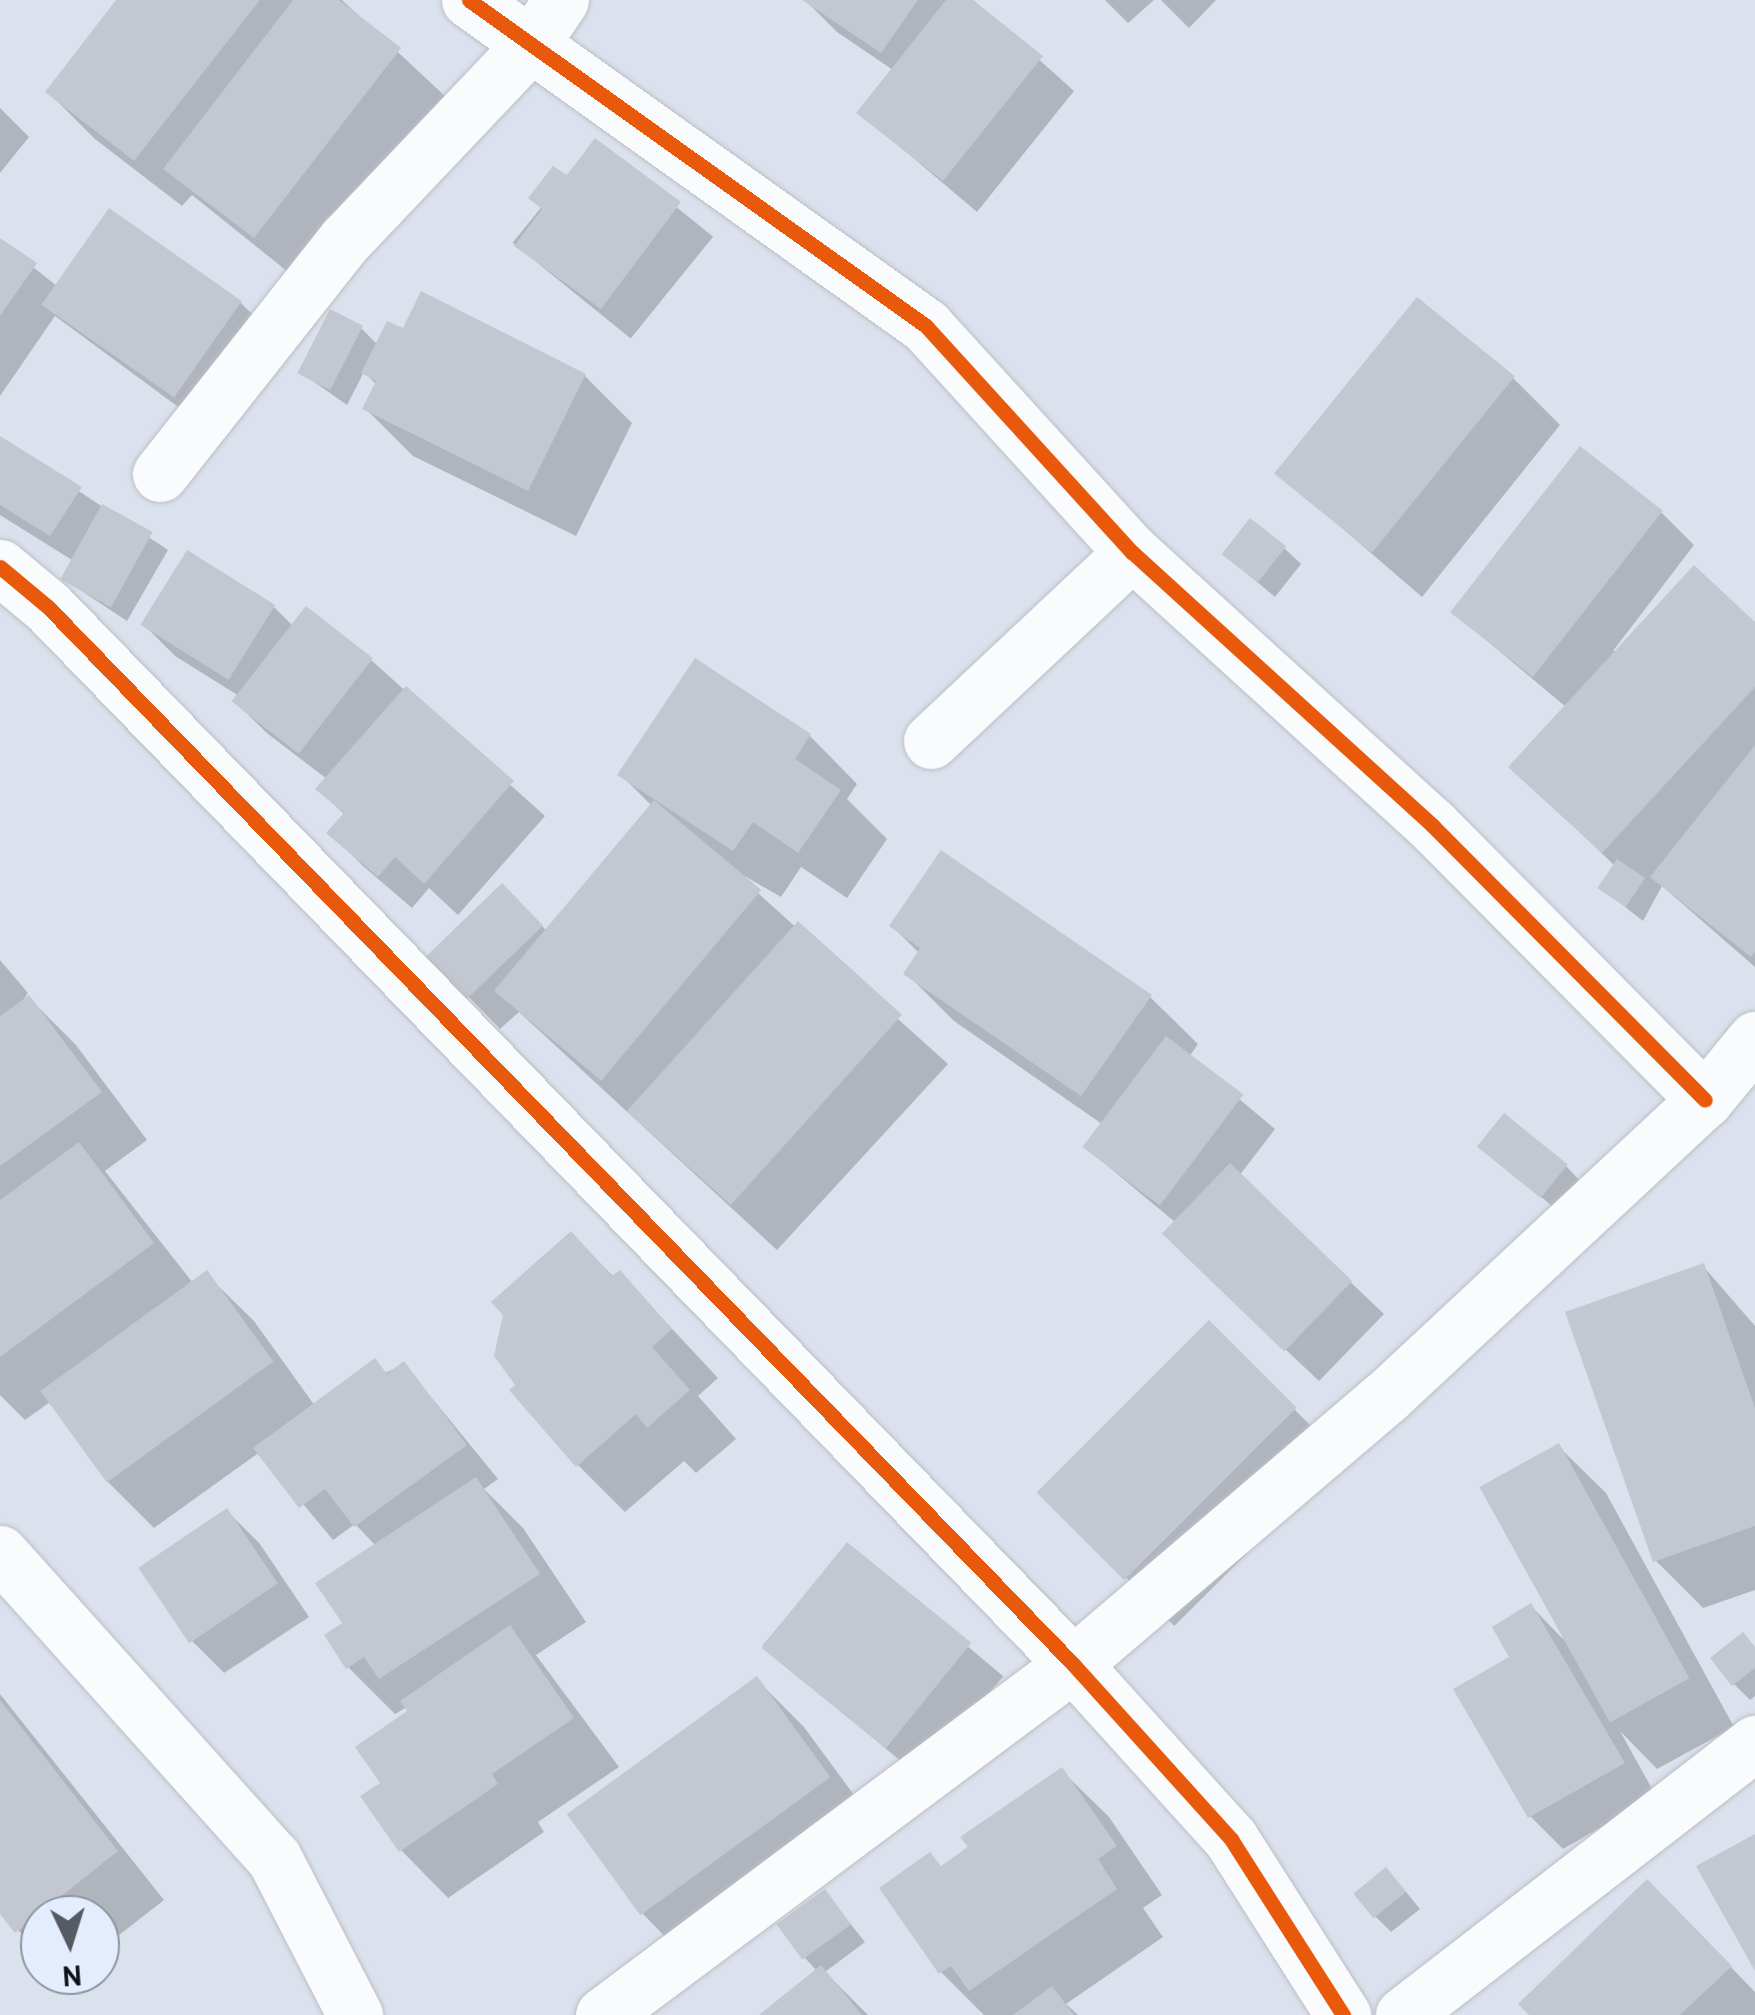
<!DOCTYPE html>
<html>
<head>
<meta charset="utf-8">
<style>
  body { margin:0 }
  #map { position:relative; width:1755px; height:2015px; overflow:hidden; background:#dce2ed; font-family:Overpass,sans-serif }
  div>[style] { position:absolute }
  .shadow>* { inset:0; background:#0003; transform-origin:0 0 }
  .building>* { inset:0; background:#c2c7d0; transform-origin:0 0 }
  .roads { filter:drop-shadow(0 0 2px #babfc8) drop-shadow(0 0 2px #babfc8) }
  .street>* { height:55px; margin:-27.5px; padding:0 27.5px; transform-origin:27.5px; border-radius:27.5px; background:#fafbfc }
  .cycleway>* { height:15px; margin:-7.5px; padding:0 7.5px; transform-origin:7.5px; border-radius:7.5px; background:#e8590c }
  span { translate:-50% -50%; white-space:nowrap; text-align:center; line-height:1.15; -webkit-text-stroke:8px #e4edfe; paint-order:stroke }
  .north { position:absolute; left:20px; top:1895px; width:100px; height:100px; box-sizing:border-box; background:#e4edfe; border:2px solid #8e95a2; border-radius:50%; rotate:176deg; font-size:28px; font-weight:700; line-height:40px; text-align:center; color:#0e1118 }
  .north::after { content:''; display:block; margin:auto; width:35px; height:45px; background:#565a63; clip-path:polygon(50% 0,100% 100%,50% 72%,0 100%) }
</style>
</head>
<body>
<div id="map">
  <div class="shadow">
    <div style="clip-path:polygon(120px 0,342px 0,446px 97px,303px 284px,192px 195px,182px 206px,95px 139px,48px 92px)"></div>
    <div style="clip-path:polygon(805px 0,973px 0,1074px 91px,977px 212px,859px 112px,893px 70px,837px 32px)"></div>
    <div style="clip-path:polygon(1105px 0,1154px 0,1128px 23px)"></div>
    <div style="clip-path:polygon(1161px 0,1216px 0,1189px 28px)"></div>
    <div style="clip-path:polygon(0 108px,29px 137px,0 173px)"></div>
    <div style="left:595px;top:141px;width:152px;height:131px;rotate:39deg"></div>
    <div style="clip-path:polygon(110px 212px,241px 303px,274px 336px,208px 429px,55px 316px,0 396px,0 241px,57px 286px)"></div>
    <div style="clip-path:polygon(361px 328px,378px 345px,404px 331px,585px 376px,632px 423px,576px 536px,413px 456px,366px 409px,377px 385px,364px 372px,347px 405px,300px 372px)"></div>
    <div style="clip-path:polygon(1513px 378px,1560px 425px,1422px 597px,1277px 472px)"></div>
    <div style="clip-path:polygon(0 439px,168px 550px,127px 621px,62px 578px,72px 560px,0 515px)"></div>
    <div style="clip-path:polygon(1661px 512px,1694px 545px,1613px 651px,1755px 625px,1755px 967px,1662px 886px,1643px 921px,1601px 888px,1615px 866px,1512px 767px,1566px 707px,1455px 614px)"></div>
    <div style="clip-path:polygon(1284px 548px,1301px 564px,1275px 597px,1224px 554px)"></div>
    <div style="clip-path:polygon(274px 607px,293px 626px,371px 660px,545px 816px,458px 915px,429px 888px,412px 908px,363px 866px,330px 833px,345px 815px,318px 789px,327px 779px,268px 734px,235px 702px,239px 696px,175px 656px,142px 623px)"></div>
    <div style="clip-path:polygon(810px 736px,857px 784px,847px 799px,887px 839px,847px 898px,801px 867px,781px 897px,729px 867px,948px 1064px,777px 1250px,519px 1012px,500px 1029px,429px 956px,502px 886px,547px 931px,652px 806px,620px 774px)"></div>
    <div style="clip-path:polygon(892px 926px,1150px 997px,1198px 1044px,1189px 1057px,1275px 1129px,1239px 1176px,1384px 1314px,1319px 1381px,1198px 1267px,1176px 1223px,1085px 1147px,1102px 1124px,954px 1021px,906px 973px,919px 953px)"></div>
    <div style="clip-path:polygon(0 960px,28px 993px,20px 1005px,29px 998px,76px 1045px,147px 1140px,105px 1171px,193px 1283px,206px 1274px,254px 1321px,315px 1406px,404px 1364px,498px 1479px,484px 1489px,523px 1528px,586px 1622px,536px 1655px,619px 1767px,538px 1822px,544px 1832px,448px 1898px,401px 1850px,383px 1783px,410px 1712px,407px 1707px,395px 1714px,348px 1667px,345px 1624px,376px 1546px,355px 1524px,333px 1540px,260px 1452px,154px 1528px,106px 1480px,50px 1402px,25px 1420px,0 1395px)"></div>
    <div style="clip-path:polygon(1479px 1145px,1566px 1166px,1582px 1183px,1558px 1211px)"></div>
    <div style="clip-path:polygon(571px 1234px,614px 1277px,620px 1273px,718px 1378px,698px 1396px,736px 1439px,696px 1473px,684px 1461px,625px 1512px,578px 1465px,519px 1386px)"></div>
    <div style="clip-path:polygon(1703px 1266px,1755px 1326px,1755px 1590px,1703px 1608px,1655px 1560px)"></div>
    <div style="left:1209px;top:1324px;width:189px;height:238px;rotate:45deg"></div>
    <div style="clip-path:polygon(1558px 1446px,1606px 1493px,1734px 1727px,1657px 1769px,1620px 1731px,1656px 1796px,1563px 1849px,1530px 1816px,1513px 1658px,1531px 1606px,1563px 1639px)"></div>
    <div style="clip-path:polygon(227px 1511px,260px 1544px,309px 1617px,224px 1673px,191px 1640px)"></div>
    <div style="left:847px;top:1545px;width:204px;height:131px;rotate:40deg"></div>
    <div style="clip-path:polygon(1755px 1647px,1755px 1696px,1750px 1700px,1734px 1684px)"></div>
    <div style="clip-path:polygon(757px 1680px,804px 1727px,876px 1825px,688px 1960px,641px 1912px)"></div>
    <div style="clip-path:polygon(0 1694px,164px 1900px,100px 1950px,100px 1915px,40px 1915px,40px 1954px,0 1910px)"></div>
    <div style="clip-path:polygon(1061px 1770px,1109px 1817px,1162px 1895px,1143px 1908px,1163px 1937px,1066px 2004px,1078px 2015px,984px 2015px,941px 1972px,942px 1868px)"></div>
    <div style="clip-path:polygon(1402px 1887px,1420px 1909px,1391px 1932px,1375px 1916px)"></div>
    <div style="clip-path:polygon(825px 1892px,865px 1942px,825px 1972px,868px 2015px,763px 2015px,817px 1971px,805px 1958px)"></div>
    <div style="clip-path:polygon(1694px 1929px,1755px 1992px,1755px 2015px,1533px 2015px)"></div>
  </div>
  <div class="building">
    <div style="clip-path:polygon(116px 0,260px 0,134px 161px,45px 92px)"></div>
    <div style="clip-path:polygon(293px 0,339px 0,401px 48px,254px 238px,163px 169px)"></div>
    <div style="clip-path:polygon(802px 0,918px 0,881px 53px)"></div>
    <div style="clip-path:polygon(946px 0,973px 0,1043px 56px,943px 181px,856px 113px)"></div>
    <div style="clip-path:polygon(595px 138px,681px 202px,601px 309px,514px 246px,542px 209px,528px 198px,553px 166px,567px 175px)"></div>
    <div style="left:109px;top:208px;width:162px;height:118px;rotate:35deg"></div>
    <div style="clip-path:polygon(0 238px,37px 263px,0 316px)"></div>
    <div style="clip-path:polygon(421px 291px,586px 374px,528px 491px,362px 409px,376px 381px,361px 373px,387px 321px,403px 328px)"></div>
    <div style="left:1417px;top:297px;width:126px;height:227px;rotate:39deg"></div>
    <div style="left:330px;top:309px;width:37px;height:72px;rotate:27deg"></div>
    <div style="clip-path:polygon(0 436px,82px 487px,50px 536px,0 505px)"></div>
    <div style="left:1580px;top:446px;width:105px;height:211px;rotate:38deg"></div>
    <div style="left:102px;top:504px;width:58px;height:86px;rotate:29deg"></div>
    <div style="left:1250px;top:518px;width:46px;height:46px;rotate:38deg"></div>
    <div style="left:187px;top:550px;width:104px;height:88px;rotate:32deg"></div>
    <div style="clip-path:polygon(1694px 565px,1755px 622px,1755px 687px,1602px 853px,1508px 767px)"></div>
    <div style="left:306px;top:606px;width:85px;height:121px;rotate:38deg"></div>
    <div style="clip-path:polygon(695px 658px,811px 734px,795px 759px,841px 790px,798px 853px,753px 822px,733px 851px,617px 775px)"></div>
    <div style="clip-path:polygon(406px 686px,514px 781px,424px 884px,395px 857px,378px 877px,326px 833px,344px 813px,315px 789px)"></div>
    <div style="clip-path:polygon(1755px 745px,1755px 952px,1751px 957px,1650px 877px)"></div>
    <div style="left:654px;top:800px;width:140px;height:249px;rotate:40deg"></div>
    <div style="clip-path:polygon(941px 850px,1152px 995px,1081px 1096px,903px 974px,920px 948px,889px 926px)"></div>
    <div style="left:1617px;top:859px;width:34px;height:35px;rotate:34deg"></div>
    <div style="left:502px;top:883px;width:59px;height:106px;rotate:46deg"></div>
    <div style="left:798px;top:921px;width:140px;height:256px;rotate:42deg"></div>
    <div style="clip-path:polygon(29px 995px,102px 1092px,0 1166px,0 1016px)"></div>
    <div style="left:1166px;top:1036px;width:97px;height:139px;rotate:37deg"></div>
    <div style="left:1504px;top:1113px;width:82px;height:43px;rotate:39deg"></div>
    <div style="clip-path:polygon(79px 1142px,154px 1243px,0 1357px,0 1200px)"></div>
    <div style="left:1230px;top:1163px;width:170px;height:98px;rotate:44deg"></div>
    <div style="clip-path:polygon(571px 1231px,612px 1276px,620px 1270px,672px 1329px,652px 1347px,690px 1390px,647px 1428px,636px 1414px,576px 1467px,509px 1390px,515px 1385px,494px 1356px,503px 1315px,491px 1302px)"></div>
    <div style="clip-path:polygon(1704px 1263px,1755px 1408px,1755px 1526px,1653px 1562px,1565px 1312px)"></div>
    <div style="left:207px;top:1270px;width:113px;height:206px;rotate:54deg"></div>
    <div style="left:1209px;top:1320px;width:124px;height:244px;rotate:45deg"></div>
    <div style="clip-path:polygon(375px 1358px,387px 1374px,404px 1361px,467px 1445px,354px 1527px,325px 1489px,299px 1508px,253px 1448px)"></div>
    <div style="left:1559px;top:1443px;width:269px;height:91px;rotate:61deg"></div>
    <div style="clip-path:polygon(476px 1477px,540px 1574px,379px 1679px,364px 1657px,346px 1669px,324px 1635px,342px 1623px,315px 1583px)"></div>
    <div style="left:227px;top:1508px;width:91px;height:107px;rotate:56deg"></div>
    <div style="left:847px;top:1542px;width:160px;height:136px;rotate:39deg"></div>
    <div style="clip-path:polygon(1531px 1603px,1625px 1763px,1528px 1818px,1453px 1689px,1509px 1657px,1492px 1627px)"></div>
    <div style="clip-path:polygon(510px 1625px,574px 1718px,492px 1774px,498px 1784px,399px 1852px,360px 1796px,380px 1783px,355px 1747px,407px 1711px,400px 1701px)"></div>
    <div style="clip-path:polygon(1743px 1632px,1755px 1647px,1755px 1668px,1732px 1686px,1710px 1658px)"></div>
    <div style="left:757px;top:1676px;width:125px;height:235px;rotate:54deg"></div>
    <div style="clip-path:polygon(0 1700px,118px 1851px,15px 1933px,0 1914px)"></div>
    <div style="clip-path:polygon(1062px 1767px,1117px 1846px,1098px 1859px,1117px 1889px,969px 1991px,951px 1966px,939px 1974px,879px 1888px,930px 1852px,941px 1866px,968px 1847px,960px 1837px)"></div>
    <div style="clip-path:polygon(1755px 1834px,1755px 1971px,1696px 1866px)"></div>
    <div style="left:1386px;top:1867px;width:32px;height:42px;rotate:51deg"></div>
    <div style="clip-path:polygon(1647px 1879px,1732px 1966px,1680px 2015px,1529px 2015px,1518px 2004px)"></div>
    <div style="left:825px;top:1889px;width:44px;height:60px;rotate:54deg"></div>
    <div style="clip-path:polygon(821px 1965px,862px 2015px,759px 2015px)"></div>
    <div style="clip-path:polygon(1052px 1986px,1074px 2015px,1013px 2015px)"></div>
  </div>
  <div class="roads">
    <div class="street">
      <div style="left:469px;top:0;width:561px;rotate:35.5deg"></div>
      <div style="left:926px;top:326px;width:306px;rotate:47.7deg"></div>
      <div style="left:1132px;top:552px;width:406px;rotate:42.3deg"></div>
      <div style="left:1432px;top:825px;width:387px;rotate:45.2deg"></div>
      <div style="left:160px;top:474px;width:298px;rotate:-51.7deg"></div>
      <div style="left:345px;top:240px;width:270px;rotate:-46.5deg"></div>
      <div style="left:531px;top:44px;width:53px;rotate:-55.7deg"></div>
      <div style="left:0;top:567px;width:62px;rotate:39.8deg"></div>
      <div style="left:48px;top:607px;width:1472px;rotate:45.88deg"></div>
      <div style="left:1073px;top:1664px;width:236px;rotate:47.9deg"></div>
      <div style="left:1231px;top:1839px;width:209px;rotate:57.5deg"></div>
      <div style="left:931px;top:741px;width:276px;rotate:-43.2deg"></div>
      <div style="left:0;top:1553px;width:410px;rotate:48.1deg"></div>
      <div style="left:274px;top:1858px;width:177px;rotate:62.7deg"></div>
      <div style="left:603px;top:2015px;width:587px;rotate:-36.75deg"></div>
      <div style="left:1073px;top:1664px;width:411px;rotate:-40.5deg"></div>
      <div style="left:1386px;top:1397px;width:436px;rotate:-43deg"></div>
      <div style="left:1705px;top:1100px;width:79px;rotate:-50.7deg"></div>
      <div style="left:1403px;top:2015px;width:445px;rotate:-37.7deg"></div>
    </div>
  </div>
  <div class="cycleway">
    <div style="left:469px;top:0;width:561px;rotate:35.5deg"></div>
    <div style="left:926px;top:326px;width:306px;rotate:47.7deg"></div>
    <div style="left:1132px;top:552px;width:406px;rotate:42.3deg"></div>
    <div style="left:1432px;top:825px;width:387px;rotate:45.2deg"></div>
    <div style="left:0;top:567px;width:62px;rotate:39.8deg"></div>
    <div style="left:48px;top:607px;width:1472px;rotate:45.88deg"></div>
    <div style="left:1073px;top:1664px;width:236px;rotate:47.9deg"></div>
    <div style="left:1231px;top:1839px;width:209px;rotate:57.5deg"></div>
  </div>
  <div class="north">N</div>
</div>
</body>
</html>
